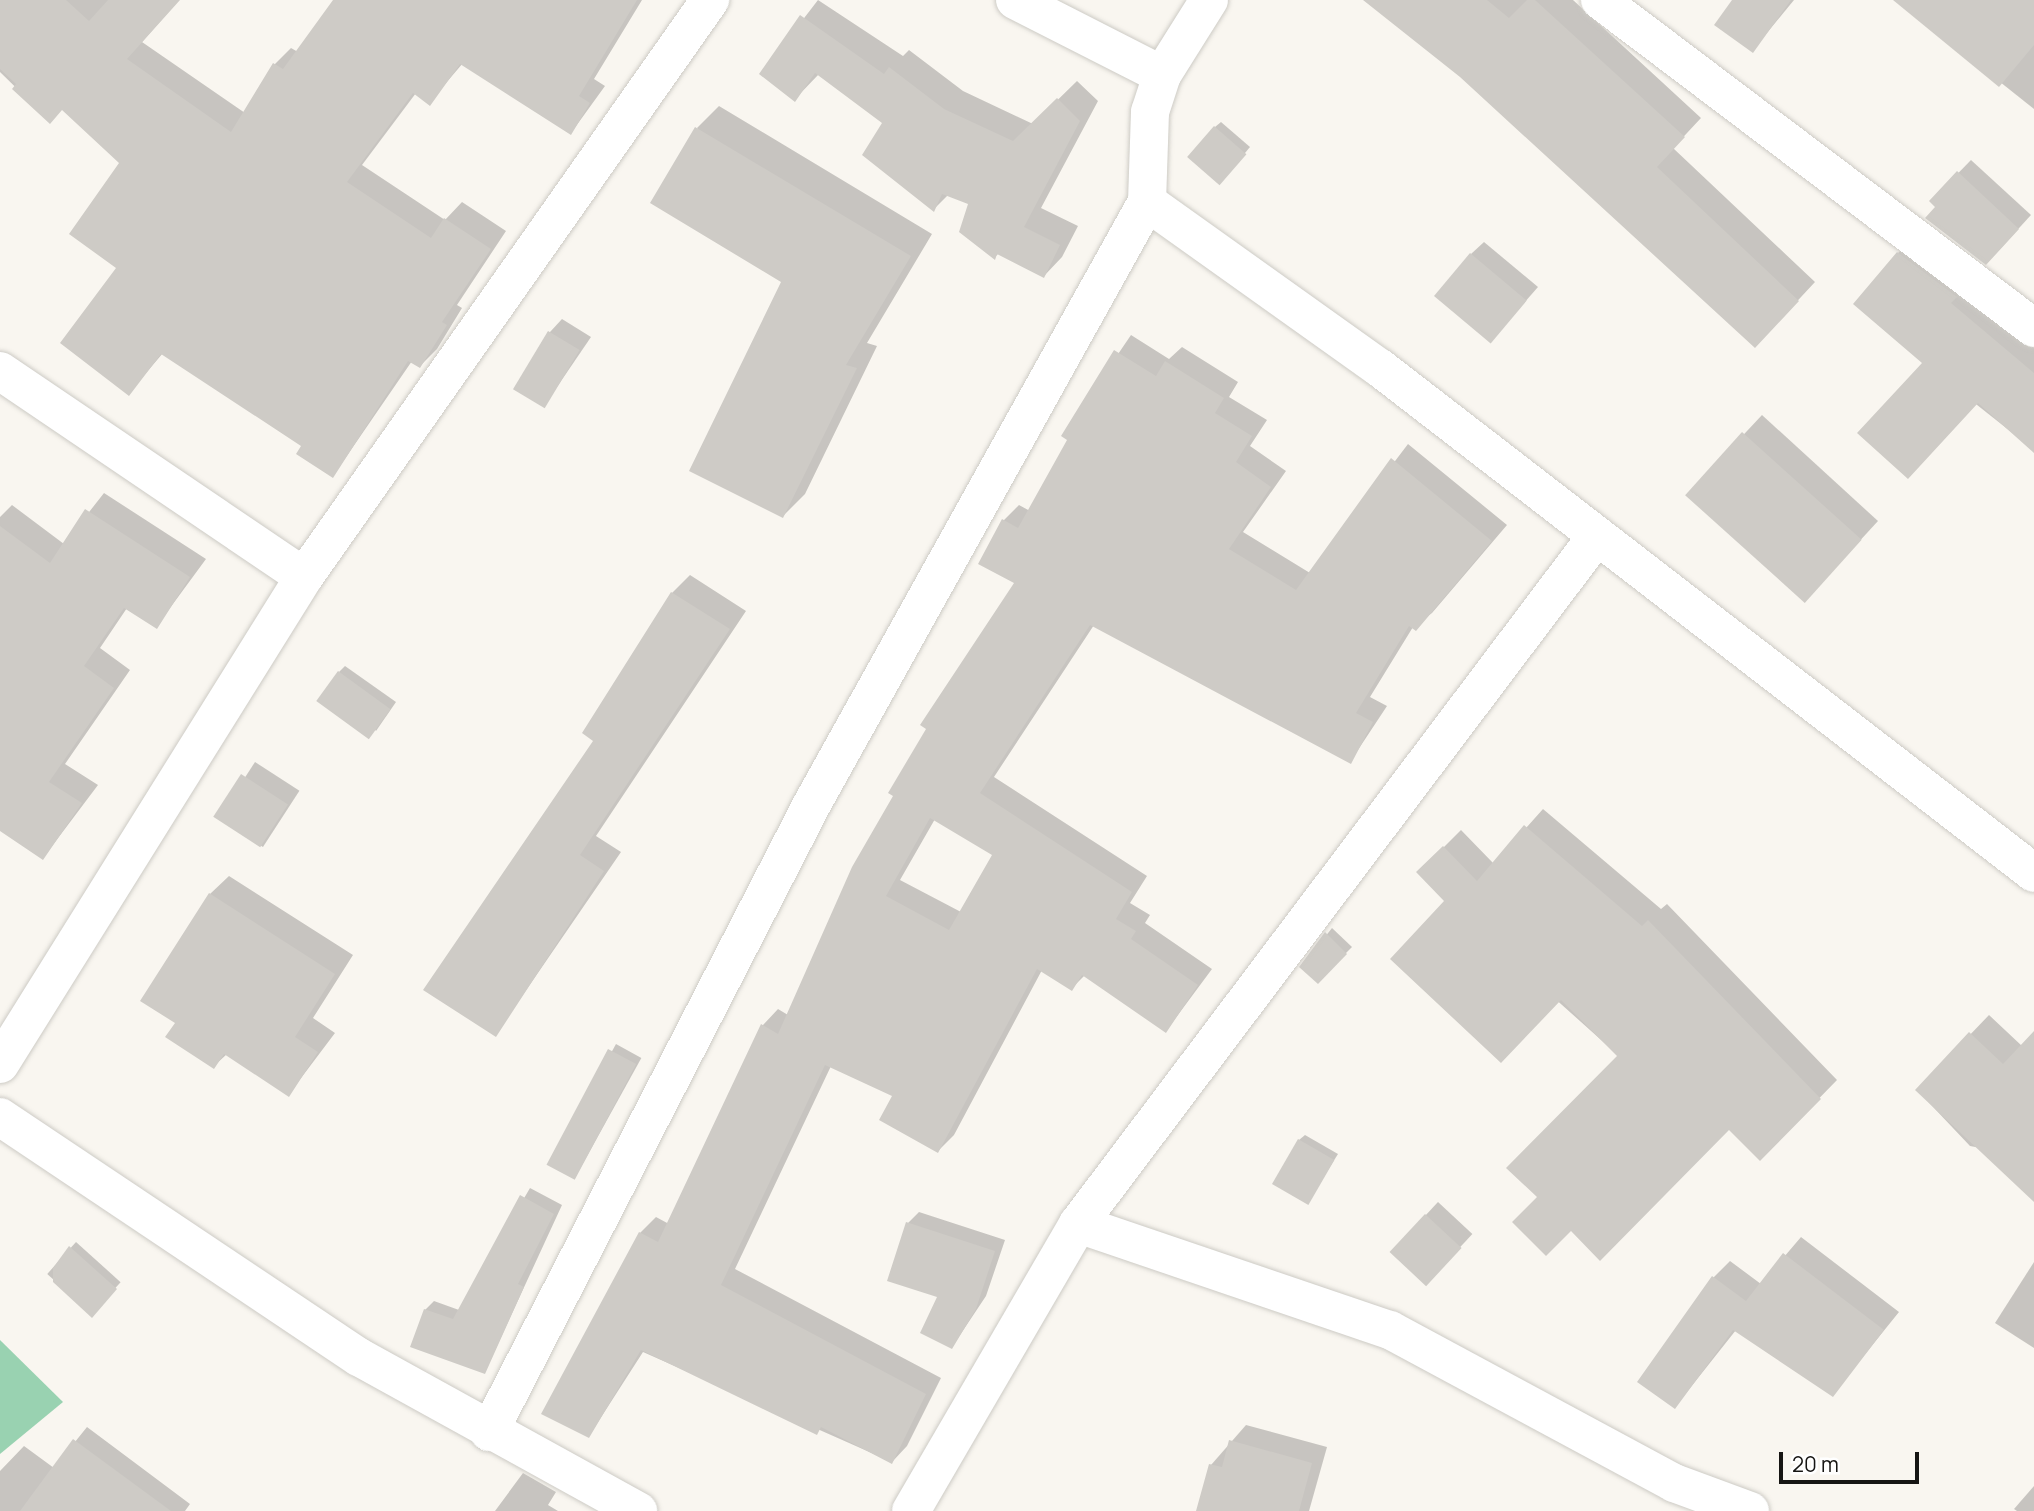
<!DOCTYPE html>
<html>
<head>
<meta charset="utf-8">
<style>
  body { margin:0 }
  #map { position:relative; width:2034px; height:1511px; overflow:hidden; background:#f9f6f0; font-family:Manrope,sans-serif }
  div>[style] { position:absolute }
  .green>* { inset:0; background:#99d2b1 }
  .shadow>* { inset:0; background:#0003; transform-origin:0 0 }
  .building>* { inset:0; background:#cecbc6; transform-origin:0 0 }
  .roads { filter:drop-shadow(0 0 2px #cdcbc5) drop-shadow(0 0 2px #cdcbc5) }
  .minor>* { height:38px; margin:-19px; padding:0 19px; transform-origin:19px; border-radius:19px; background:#fff }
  span { translate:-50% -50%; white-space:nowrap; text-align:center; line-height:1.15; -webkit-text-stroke:7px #fff; paint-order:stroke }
  .scale { position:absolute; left:1779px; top:1452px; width:140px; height:32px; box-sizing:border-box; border:4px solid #161513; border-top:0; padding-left:9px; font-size:21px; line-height:24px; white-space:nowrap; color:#161513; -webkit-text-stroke:5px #fff; paint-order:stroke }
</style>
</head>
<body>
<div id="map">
  <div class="green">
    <div style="clip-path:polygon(0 1340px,63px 1402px,0 1454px)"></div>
  </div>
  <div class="shadow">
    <div style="clip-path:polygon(0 0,179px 0,142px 42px,245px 113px,275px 64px,291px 48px,298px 52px,335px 0,642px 0,594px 79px,605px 86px,571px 133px,463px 63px,429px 103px,416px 93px,362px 165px,445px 220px,462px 202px,506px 231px,457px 305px,462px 308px,437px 349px,420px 366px,412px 361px,333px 476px,303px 445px,163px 353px,129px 393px,119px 268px,122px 163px,63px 108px,50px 121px,0 72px)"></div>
    <div style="clip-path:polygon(818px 0,903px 56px,909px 50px,963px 91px,1033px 124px,1077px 81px,1098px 101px,1041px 208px,1078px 226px,1062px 257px,1044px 276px,999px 253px,995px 257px,970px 203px,948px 195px,934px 209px,884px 122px,819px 74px,794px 100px,761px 74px)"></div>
    <div style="clip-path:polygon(1366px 0,1573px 0,1701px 118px,1673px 148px,1815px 282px,1773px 327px)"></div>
    <div style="clip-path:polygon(1734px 0,1794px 0,1752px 51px)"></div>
    <div style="clip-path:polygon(1897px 0,2034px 0,2034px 109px)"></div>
    <div style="clip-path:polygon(719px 106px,932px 234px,867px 343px,877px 346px,805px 494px,783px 516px,784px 282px,697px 128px)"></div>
    <div style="clip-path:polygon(1221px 122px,1250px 147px,1225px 177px,1215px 127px)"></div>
    <div style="clip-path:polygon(1971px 160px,2031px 215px,1999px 250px,1931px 201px)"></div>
    <div style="clip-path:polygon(1916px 235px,2034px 341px,2034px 450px,1924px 363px,1898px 253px)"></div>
    <div style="clip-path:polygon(1484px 242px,1538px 287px,1491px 341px,1471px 254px)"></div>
    <div style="clip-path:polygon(562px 319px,591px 337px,544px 406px,550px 332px)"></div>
    <div style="clip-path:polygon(evenodd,1131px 335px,1169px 359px,1182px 347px,1238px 382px,1229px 397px,1267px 420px,1250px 446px,1286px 471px,1243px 532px,1310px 573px,1408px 444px,1507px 525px,1432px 613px,1413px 627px,1370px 697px,1387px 706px,1350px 762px,1094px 625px,994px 777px,1147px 876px,1130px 903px,1150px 915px,1145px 923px,1212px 969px,1166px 1031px,1085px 975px,1072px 988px,1042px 970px,954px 1135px,938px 1151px,895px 1095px,831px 1066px,735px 1269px,941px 1378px,907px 1446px,892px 1462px,643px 1352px,589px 1436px,640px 1233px,656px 1217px,669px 1224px,763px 1025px,778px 1009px,788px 1015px,1016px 582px,1003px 521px,1019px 505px,1030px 511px,1070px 439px,1063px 435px,1131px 335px,935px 819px,995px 855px,961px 912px,900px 880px,935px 819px)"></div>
    <div style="clip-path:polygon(1762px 415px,1878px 521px,1822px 582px,1687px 495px)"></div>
    <div style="clip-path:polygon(104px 493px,206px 559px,156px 627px,127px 608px,100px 648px,130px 670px,65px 764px,98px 785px,43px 858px,0 829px,0 517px,12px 505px,64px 544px)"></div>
    <div style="clip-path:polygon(690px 575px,746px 611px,596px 836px,621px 852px,496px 1034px,596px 740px,672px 593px)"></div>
    <div style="clip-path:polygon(345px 666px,396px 702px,376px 731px,339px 672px)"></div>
    <div style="left:255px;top:762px;width:53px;height:67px;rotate:33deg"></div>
    <div style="clip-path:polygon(1543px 809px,1661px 909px,1667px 904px,1837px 1080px,1760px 1159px,1729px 1128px,1539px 1197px,1619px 1056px,1446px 901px,1436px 855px,1461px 830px,1494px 864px)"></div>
    <div style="clip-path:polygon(229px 876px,353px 955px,313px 1018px,335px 1033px,289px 1094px,227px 1054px,214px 1066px,177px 1022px,210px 894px)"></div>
    <div style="clip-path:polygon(1332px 928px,1352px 947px,1318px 981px,1302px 966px)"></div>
    <div style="clip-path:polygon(1989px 1015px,2022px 1046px,2034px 1034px,2034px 1158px,1970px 1146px,1917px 1090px)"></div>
    <div style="left:616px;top:1044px;width:29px;height:138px;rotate:29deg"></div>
    <div style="clip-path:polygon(1305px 1135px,1338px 1154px,1308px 1202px,1299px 1140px)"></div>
    <div style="clip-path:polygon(530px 1188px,562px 1205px,485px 1372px,425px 1310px,434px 1301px,459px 1310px)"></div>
    <div style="left:1438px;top:1202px;width:47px;height:68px;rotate:43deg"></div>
    <div style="clip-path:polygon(919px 1212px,1005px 1240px,986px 1296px,952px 1347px,940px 1296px,908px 1223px)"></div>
    <div style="clip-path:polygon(1801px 1237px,1899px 1312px,1832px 1395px,1736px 1330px,1675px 1407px,1713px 1278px,1730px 1261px,1761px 1284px)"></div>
    <div style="left:76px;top:1242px;width:60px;height:43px;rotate:42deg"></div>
    <div style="clip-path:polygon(2034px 1262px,2034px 1348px,1995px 1323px)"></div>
    <div style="clip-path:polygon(1246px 1425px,1327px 1447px,1309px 1511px,1210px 1511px,1211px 1465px)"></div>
    <div style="clip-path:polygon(87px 1427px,190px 1504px,185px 1511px,0 1511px,0 1471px,24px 1446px,54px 1468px)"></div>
    <div style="clip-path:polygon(523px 1473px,556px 1492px,548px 1505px,558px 1511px,495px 1511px)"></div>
    <div style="clip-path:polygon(2034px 1486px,2034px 1511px,2017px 1511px,2014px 1509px)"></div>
  </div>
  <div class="building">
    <div style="clip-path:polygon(0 0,66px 0,89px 21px,108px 0,180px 0,127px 59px,231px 132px,273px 63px,283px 69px,333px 0,637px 0,579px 96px,590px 103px,571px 135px,460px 64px,430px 106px,413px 93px,347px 182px,431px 238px,444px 218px,491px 249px,442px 322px,447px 325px,420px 368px,408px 361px,333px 478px,296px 454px,301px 446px,161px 354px,129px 396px,60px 343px,116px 268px,69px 234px,119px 163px,62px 110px,50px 124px,12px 89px,16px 84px,0 69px)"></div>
    <div style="clip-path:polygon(1363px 0,1487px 0,1509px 18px,1527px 0,1535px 0,1685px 137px,1657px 167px,1799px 301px,1755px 348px,1460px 77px)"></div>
    <div style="clip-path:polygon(1732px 0,1791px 0,1753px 53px,1714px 25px)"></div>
    <div style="clip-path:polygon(1893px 0,2034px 0,2034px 45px,1999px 87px)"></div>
    <div style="clip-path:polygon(800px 15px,884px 74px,889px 67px,944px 109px,1013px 141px,1057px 98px,1080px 121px,1024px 227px,1060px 245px,1044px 278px,997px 254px,995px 260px,959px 232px,968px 204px,942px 194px,934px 212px,862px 155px,882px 123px,815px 73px,795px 102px,759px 74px)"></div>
    <div style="left:1214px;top:126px;width:43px;height:41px;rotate:41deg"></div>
    <div style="clip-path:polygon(695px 127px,911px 256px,846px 365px,857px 368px,783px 518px,689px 471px,781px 282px,650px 203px)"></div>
    <div style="clip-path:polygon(1957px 171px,2019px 229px,1986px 265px,1925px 218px,1935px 207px,1929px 201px)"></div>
    <div style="clip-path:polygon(1897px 252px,1957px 297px,1951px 303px,2034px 373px,2034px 453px,1978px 403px,1908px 479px,1857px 433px,1922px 363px,1853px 304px)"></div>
    <div style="left:1470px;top:253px;width:74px;height:56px;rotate:40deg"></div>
    <div style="left:548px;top:331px;width:37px;height:68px;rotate:31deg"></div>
    <div style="clip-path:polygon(evenodd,1114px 350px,1156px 376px,1165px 361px,1224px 398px,1215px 413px,1252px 436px,1236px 462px,1271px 487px,1229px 549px,1296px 590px,1391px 458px,1492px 541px,1416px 631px,1409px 626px,1356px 713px,1373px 722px,1351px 764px,1090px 625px,980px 793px,1132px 892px,1116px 919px,1136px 931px,1131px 939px,1198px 985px,1166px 1033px,1082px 975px,1072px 991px,1037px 969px,938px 1153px,879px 1120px,892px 1096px,825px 1065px,721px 1285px,926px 1394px,892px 1464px,821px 1427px,817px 1435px,641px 1350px,589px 1438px,541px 1414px,639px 1232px,658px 1242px,761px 1024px,778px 1034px,852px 867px,893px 796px,888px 793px,926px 729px,920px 725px,1014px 583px,978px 564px,1002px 519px,1018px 528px,1067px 440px,1061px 436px,1114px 350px,930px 818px,992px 855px,949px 930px,886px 896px,930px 818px)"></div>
    <div style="left:1742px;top:432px;width:161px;height:85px;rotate:42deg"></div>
    <div style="clip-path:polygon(85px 509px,190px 577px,157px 629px,124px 608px,84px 666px,114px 688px,49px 782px,82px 803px,43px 860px,0 831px,0 526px,50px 563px)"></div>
    <div style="clip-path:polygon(671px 592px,730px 629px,580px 855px,604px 871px,496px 1037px,423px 990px,593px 741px,582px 733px)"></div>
    <div style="left:338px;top:671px;width:65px;height:37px;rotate:36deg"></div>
    <div style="left:241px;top:774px;width:56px;height:51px;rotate:33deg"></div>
    <div style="clip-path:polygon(1524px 825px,1642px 926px,1648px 920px,1821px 1099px,1760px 1161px,1729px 1130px,1600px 1261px,1571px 1231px,1546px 1256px,1512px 1222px,1537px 1197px,1506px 1168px,1617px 1056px,1561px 1000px,1501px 1063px,1390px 959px,1444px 901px,1416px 872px,1443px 846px,1477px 881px)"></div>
    <div style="clip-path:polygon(209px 893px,335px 974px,295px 1037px,318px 1052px,289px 1097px,224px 1054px,214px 1069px,165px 1037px,175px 1023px,140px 1001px)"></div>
    <div style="clip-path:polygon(1325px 932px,1347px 954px,1318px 984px,1299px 967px)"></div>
    <div style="clip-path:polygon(2034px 1031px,2034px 1202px,1915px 1090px,1969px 1032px,2003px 1064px)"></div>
    <div style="left:608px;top:1049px;width:32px;height:131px;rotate:28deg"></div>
    <div style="left:1298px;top:1139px;width:42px;height:52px;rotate:30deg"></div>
    <div style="clip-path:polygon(520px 1195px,554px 1214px,518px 1284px,524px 1287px,485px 1374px,410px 1347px,424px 1309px,453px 1319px)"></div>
    <div style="left:1425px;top:1214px;width:50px;height:52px;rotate:43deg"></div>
    <div style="clip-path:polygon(906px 1222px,995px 1251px,976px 1309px,952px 1349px,920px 1333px,937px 1297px,887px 1281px)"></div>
    <div style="clip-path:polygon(69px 1246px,117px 1289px,92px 1318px,53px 1282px,53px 1268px)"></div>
    <div style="clip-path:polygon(1783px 1253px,1884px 1330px,1833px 1397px,1733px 1330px,1675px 1409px,1637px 1382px,1712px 1276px,1746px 1301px)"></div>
    <div style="clip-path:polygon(73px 1439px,171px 1511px,20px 1511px)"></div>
    <div style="clip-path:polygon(1229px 1440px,1312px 1463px,1299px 1511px,1196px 1511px,1209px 1464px,1222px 1467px)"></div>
  </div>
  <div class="roads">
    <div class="minor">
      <div style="left:1015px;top:0;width:165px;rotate:27deg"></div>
      <div style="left:1209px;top:0;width:89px;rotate:122.1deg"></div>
      <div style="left:1162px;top:75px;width:39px;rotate:108deg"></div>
      <div style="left:1150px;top:112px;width:90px;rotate:91.9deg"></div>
      <div style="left:1147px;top:202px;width:286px;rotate:35.5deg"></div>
      <div style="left:1380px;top:368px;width:826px;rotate:37.67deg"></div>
      <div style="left:1600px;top:0;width:544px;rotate:37.08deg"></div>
      <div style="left:0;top:371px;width:367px;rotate:34.1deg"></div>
      <div style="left:0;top:1064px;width:574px;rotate:-58.03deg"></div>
      <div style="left:304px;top:577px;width:706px;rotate:-54.87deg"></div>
      <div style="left:0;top:1117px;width:432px;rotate:33.8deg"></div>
      <div style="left:359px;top:1357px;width:319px;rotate:28.9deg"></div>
      <div style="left:1078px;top:1224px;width:330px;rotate:18.8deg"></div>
      <div style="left:1390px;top:1330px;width:323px;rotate:28.3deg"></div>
      <div style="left:1674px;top:1483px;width:81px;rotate:20.2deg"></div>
      <div style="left:489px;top:1432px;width:706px;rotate:-62.78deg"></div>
      <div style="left:812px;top:804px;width:689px;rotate:-60.91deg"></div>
      <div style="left:911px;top:1511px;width:332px;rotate:-59.8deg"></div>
      <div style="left:1078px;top:1224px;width:860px;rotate:-52.98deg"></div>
    </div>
  </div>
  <div class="scale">20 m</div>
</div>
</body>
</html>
